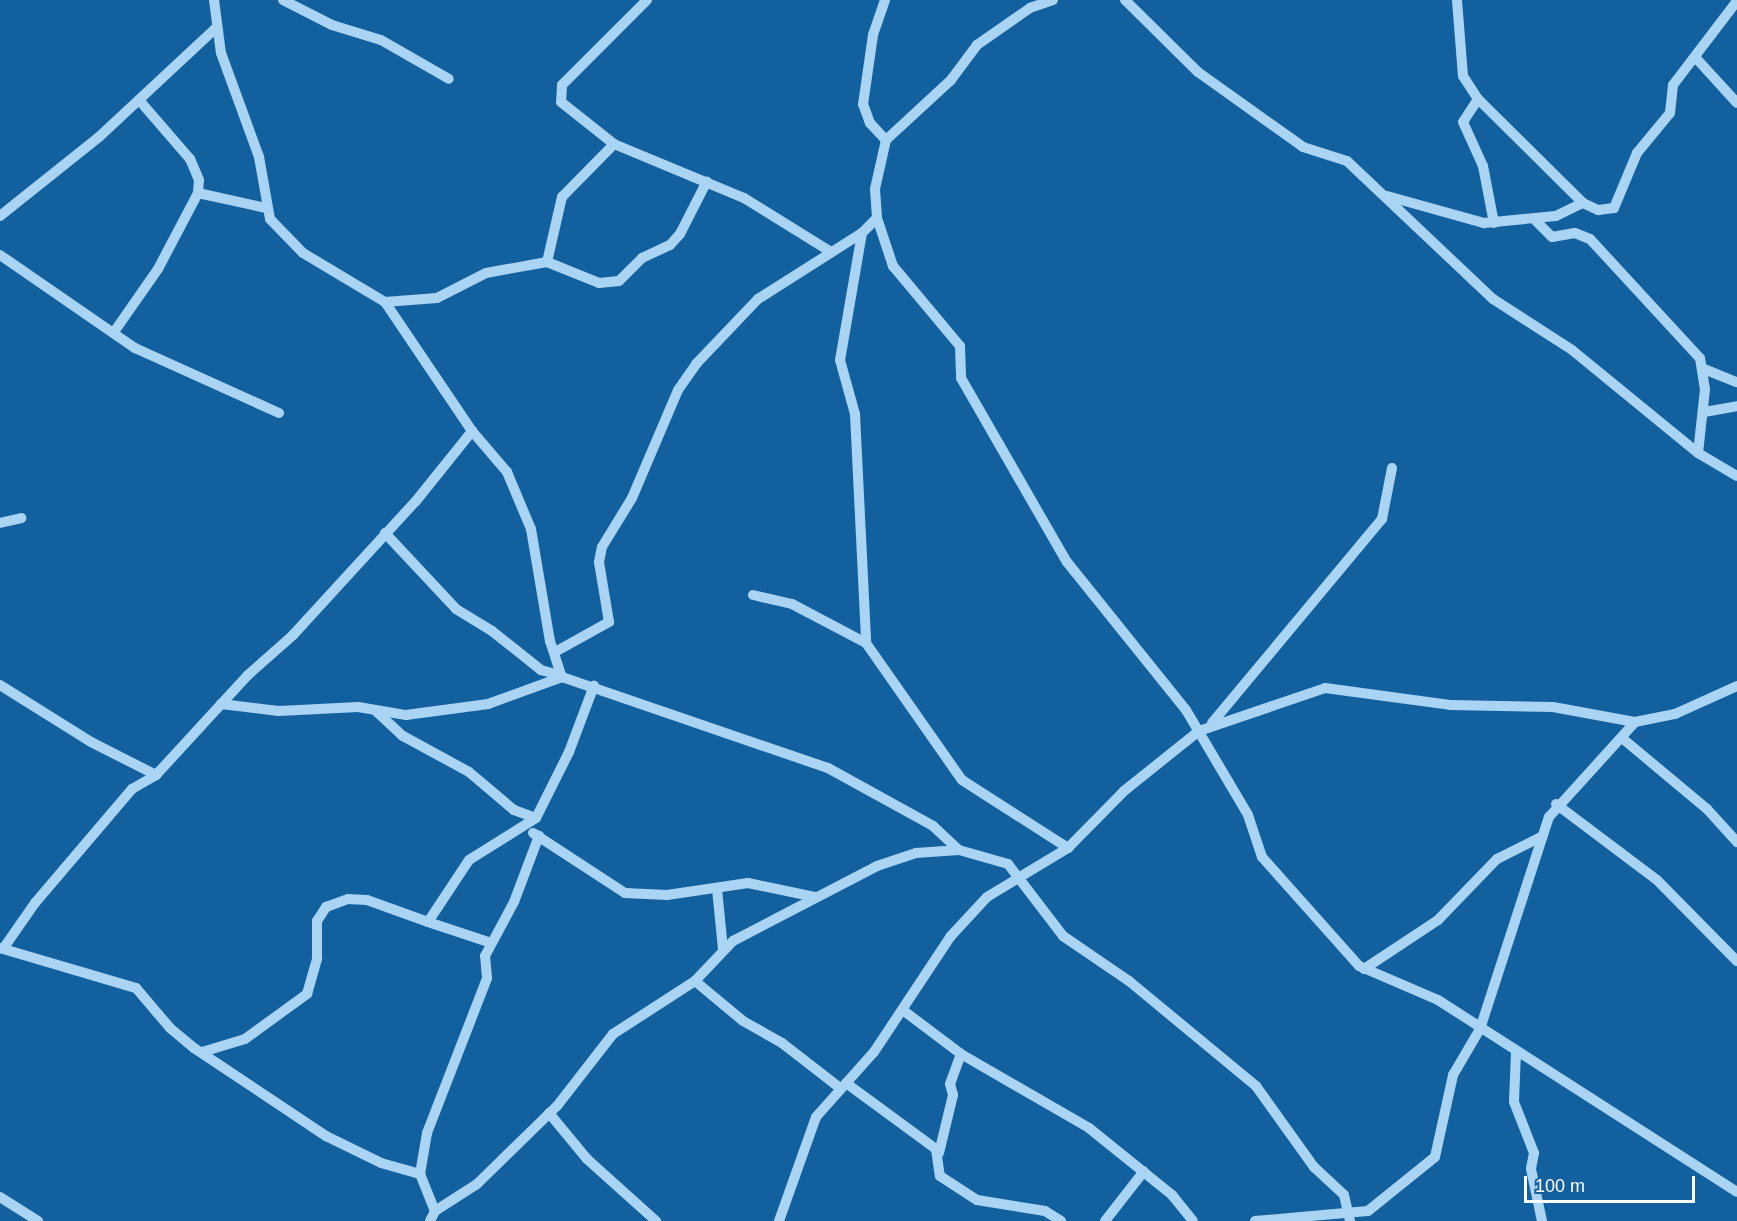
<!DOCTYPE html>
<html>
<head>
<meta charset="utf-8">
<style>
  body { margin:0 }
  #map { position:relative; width:1737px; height:1221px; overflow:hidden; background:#13609f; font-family:Arial,sans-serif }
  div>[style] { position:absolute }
  .minor>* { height:10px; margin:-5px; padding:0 5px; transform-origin:5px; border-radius:5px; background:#aad4f4 }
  span { translate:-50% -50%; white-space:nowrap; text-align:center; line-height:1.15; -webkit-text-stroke:6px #13609f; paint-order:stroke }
  .scale { position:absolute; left:1524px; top:1176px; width:171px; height:27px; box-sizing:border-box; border:3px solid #fff; border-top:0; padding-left:8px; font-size:18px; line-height:21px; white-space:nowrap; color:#fff; -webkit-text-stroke:4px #13609f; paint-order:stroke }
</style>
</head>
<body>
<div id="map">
  <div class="minor">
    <div style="left:214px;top:0;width:53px;rotate:82.5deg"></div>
    <div style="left:221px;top:53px;width:111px;rotate:69.9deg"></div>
    <div style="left:259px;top:157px;width:63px;rotate:79.9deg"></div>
    <div style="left:270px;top:219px;width:47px;rotate:45.9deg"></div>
    <div style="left:303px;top:253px;width:96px;rotate:30.9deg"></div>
    <div style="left:385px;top:302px;width:156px;rotate:56deg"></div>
    <div style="left:472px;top:431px;width:54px;rotate:49.5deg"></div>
    <div style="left:507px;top:472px;width:62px;rotate:67.2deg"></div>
    <div style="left:531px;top:529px;width:114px;rotate:80.4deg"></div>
    <div style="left:550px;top:641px;width:38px;rotate:72deg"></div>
    <div style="left:562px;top:677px;width:281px;rotate:18.9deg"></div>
    <div style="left:828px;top:768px;width:120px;rotate:28.9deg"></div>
    <div style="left:933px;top:826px;width:35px;rotate:43deg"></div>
    <div style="left:283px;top:0;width:55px;rotate:27deg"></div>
    <div style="left:332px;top:25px;width:51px;rotate:17deg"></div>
    <div style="left:381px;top:40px;width:78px;rotate:29.8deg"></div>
    <div style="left:647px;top:0;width:120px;rotate:135deg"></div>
    <div style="left:562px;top:85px;width:17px;rotate:93deg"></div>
    <div style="left:561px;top:102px;width:68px;rotate:38.4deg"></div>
    <div style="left:614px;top:144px;width:141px;rotate:22.6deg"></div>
    <div style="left:744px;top:198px;width:102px;rotate:31.8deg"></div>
    <div style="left:885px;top:0;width:37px;rotate:109deg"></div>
    <div style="left:873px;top:35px;width:70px;rotate:98.2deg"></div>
    <div style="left:863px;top:104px;width:20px;rotate:70deg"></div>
    <div style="left:870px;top:123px;width:23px;rotate:47deg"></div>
    <div style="left:1053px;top:0;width:24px;rotate:161deg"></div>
    <div style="left:1030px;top:8px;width:65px;rotate:145.1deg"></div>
    <div style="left:977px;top:45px;width:44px;rotate:126.6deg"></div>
    <div style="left:951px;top:80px;width:88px;rotate:137.3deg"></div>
    <div style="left:886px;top:140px;width:50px;rotate:102.7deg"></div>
    <div style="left:875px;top:189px;width:29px;rotate:86deg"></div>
    <div style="left:877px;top:218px;width:51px;rotate:71.6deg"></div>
    <div style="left:893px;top:266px;width:104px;rotate:50.1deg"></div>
    <div style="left:960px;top:346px;width:32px;rotate:88deg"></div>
    <div style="left:961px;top:378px;width:212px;rotate:60.1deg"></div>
    <div style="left:1067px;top:562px;width:190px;rotate:51.2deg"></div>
    <div style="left:1186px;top:710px;width:122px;rotate:59.4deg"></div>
    <div style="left:1248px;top:815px;width:44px;rotate:71.6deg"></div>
    <div style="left:1262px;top:857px;width:146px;rotate:48.3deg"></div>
    <div style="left:1359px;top:966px;width:86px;rotate:23.3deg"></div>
    <div style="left:1438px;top:1000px;width:355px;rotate:32.7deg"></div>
    <div style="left:1125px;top:0;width:103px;rotate:44.6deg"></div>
    <div style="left:1198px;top:72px;width:129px;rotate:35.5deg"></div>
    <div style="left:1303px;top:147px;width:46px;rotate:17.7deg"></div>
    <div style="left:1347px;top:161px;width:201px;rotate:43.4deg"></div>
    <div style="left:1493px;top:299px;width:94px;rotate:32.8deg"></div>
    <div style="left:1572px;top:350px;width:163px;rotate:39.3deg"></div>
    <div style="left:1698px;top:453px;width:45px;rotate:30.5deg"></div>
    <div style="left:1457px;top:0;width:76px;rotate:85.5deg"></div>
    <div style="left:1463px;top:76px;width:27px;rotate:57deg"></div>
    <div style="left:1478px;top:99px;width:27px;rotate:123deg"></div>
    <div style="left:1463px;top:122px;width:48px;rotate:65.6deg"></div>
    <div style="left:1483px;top:166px;width:58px;rotate:79.1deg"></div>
    <div style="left:1695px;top:57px;width:62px;rotate:47.6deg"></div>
    <div style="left:1478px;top:99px;width:148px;rotate:44.7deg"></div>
    <div style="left:198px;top:193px;width:70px;rotate:12.4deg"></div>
    <div style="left:1387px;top:196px;width:101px;rotate:15.6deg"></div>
    <div style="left:1484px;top:223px;width:72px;rotate:-5.6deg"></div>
    <div style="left:1556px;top:216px;width:30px;rotate:-26deg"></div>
    <div style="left:1583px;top:203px;width:17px;rotate:25deg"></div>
    <div style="left:1598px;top:210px;width:16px;rotate:-7deg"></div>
    <div style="left:1614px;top:208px;width:60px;rotate:-67.3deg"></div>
    <div style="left:1637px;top:153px;width:52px;rotate:-50.5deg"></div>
    <div style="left:1670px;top:113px;width:28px;rotate:-84deg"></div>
    <div style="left:1673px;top:85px;width:106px;rotate:-52.7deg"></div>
    <div style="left:0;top:216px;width:127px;rotate:-38.6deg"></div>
    <div style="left:99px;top:137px;width:160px;rotate:-43deg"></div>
    <div style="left:1535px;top:220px;width:24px;rotate:45deg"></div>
    <div style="left:1552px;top:237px;width:23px;rotate:-10deg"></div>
    <div style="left:1575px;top:233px;width:16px;rotate:22deg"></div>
    <div style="left:1590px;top:239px;width:162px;rotate:47.3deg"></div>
    <div style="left:1700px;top:358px;width:31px;rotate:81deg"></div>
    <div style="left:1705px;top:389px;width:64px;rotate:96.2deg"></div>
    <div style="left:862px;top:233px;width:129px;rotate:99.8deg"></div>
    <div style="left:840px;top:360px;width:56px;rotate:74.5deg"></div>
    <div style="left:855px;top:414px;width:229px;rotate:87.2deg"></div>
    <div style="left:866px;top:643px;width:167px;rotate:55deg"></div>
    <div style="left:962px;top:780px;width:126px;rotate:32.7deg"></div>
    <div style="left:0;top:255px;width:164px;rotate:34.6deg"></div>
    <div style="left:135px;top:348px;width:158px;rotate:24.3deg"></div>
    <div style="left:547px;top:262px;width:67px;rotate:-77deg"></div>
    <div style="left:562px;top:197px;width:74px;rotate:-45.5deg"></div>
    <div style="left:385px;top:302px;width:52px;rotate:-4.4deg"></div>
    <div style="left:437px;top:298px;width:55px;rotate:-27deg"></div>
    <div style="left:486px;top:273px;width:62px;rotate:-10.2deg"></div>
    <div style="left:547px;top:262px;width:56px;rotate:22deg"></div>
    <div style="left:599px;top:283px;width:20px;rotate:-6deg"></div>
    <div style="left:619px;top:281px;width:33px;rotate:-45deg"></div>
    <div style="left:642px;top:258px;width:31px;rotate:-25deg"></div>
    <div style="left:670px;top:245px;width:15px;rotate:-48deg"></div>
    <div style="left:680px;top:234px;width:59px;rotate:-63deg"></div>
    <div style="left:114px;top:332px;width:77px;rotate:-55.1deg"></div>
    <div style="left:158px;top:269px;width:86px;rotate:-62.2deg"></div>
    <div style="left:198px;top:193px;width:13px;rotate:-86deg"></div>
    <div style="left:199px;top:180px;width:23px;rotate:-113deg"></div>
    <div style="left:190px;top:159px;width:78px;rotate:-130.8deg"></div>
    <div style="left:1704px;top:369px;width:35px;rotate:22deg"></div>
    <div style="left:1704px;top:412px;width:34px;rotate:-10deg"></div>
    <div style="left:0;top:523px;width:22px;rotate:-13deg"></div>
    <div style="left:385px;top:533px;width:104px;rotate:46.9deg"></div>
    <div style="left:456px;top:609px;width:42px;rotate:31.4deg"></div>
    <div style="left:492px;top:631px;width:63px;rotate:38.5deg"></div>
    <div style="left:541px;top:670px;width:22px;rotate:16deg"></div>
    <div style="left:753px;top:595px;width:40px;rotate:13deg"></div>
    <div style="left:792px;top:604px;width:84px;rotate:27.8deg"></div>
    <div style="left:555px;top:652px;width:62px;rotate:-29.1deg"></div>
    <div style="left:609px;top:622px;width:61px;rotate:-99.5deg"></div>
    <div style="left:599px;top:562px;width:15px;rotate:-79deg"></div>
    <div style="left:602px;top:547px;width:57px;rotate:-58.5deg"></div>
    <div style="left:632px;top:498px;width:117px;rotate:-66.9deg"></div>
    <div style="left:678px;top:390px;width:32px;rotate:-55deg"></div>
    <div style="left:696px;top:364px;width:90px;rotate:-46.4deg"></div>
    <div style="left:758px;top:299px;width:123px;rotate:-32.4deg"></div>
    <div style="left:862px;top:233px;width:21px;rotate:-45deg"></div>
    <div style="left:0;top:685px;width:107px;rotate:32.1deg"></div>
    <div style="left:91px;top:742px;width:73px;rotate:26.9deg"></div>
    <div style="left:221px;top:704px;width:58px;rotate:6.9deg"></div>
    <div style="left:279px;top:711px;width:79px;rotate:-2.9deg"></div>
    <div style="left:358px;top:707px;width:49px;rotate:9.5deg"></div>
    <div style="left:406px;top:715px;width:83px;rotate:-7.6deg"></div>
    <div style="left:488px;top:704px;width:79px;rotate:-20deg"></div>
    <div style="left:377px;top:712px;width:35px;rotate:43deg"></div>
    <div style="left:403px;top:736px;width:75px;rotate:28.6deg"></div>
    <div style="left:469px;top:772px;width:59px;rotate:40.2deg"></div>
    <div style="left:514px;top:810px;width:23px;rotate:20deg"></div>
    <div style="left:1212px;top:723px;width:266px;rotate:-50.2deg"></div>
    <div style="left:1382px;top:519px;width:52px;rotate:-78.9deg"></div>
    <div style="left:1622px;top:738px;width:111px;rotate:39.9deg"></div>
    <div style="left:1707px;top:809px;width:45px;rotate:47.7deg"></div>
    <div style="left:1556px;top:804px;width:126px;rotate:37deg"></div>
    <div style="left:1657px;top:880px;width:114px;rotate:45.4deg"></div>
    <div style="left:533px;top:833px;width:110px;rotate:33.1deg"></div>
    <div style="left:625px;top:893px;width:42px;rotate:2.7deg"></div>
    <div style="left:667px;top:895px;width:82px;rotate:-8.4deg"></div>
    <div style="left:748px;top:883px;width:68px;rotate:11.8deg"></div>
    <div style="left:717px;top:889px;width:60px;rotate:84.3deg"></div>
    <div style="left:428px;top:922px;width:66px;rotate:18.4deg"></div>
    <div style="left:0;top:948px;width:142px;rotate:16.4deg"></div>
    <div style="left:136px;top:988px;width:52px;rotate:49.6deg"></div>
    <div style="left:170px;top:1028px;width:31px;rotate:40deg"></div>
    <div style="left:194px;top:1048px;width:159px;rotate:33.7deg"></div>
    <div style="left:326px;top:1136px;width:61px;rotate:26.1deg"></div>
    <div style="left:381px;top:1163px;width:41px;rotate:15.8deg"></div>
    <div style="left:420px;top:1174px;width:40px;rotate:68deg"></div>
    <div style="left:3px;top:949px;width:56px;rotate:-55.2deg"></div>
    <div style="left:35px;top:903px;width:150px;rotate:-49.6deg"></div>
    <div style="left:132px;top:789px;width:28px;rotate:-30deg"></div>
    <div style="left:156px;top:775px;width:136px;rotate:-47.4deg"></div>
    <div style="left:248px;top:675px;width:60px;rotate:-41.6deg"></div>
    <div style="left:293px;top:635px;width:182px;rotate:-47.5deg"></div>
    <div style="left:416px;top:501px;width:90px;rotate:-51.3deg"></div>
    <div style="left:1364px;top:969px;width:89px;rotate:-33.5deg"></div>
    <div style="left:1438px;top:920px;width:85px;rotate:-46deg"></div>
    <div style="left:1497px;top:859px;width:49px;rotate:-26.6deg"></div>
    <div style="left:695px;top:981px;width:62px;rotate:39.8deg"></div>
    <div style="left:743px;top:1021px;width:45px;rotate:29.4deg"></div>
    <div style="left:782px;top:1043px;width:73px;rotate:37.8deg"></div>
    <div style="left:904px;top:1011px;width:71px;rotate:37deg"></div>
    <div style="left:961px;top:1054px;width:148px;rotate:30deg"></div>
    <div style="left:1089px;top:1128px;width:107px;rotate:38.9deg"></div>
    <div style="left:1172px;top:1195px;width:33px;rotate:51deg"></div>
    <div style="left:202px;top:1052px;width:45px;rotate:-16.8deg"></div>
    <div style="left:245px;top:1039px;width:77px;rotate:-36deg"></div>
    <div style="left:307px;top:994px;width:37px;rotate:-74deg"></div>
    <div style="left:317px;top:958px;width:37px;rotate:-90deg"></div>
    <div style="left:317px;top:921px;width:17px;rotate:-57deg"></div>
    <div style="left:326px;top:907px;width:23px;rotate:-20deg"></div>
    <div style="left:348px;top:899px;width:19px;rotate:3deg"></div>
    <div style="left:367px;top:900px;width:65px;rotate:19.8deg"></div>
    <div style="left:428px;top:922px;width:74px;rotate:-56.5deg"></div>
    <div style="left:469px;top:860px;width:79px;rotate:-32.1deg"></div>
    <div style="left:536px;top:818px;width:74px;rotate:-63.4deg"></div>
    <div style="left:569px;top:752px;width:71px;rotate:-69.3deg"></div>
    <div style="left:1516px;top:1052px;width:50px;rotate:92.3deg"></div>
    <div style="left:1514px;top:1102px;width:55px;rotate:68.6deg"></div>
    <div style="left:1534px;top:1153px;width:16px;rotate:101deg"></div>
    <div style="left:1531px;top:1169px;width:53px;rotate:78.1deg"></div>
    <div style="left:846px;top:1083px;width:112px;rotate:36.3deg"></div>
    <div style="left:936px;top:1149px;width:27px;rotate:82deg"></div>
    <div style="left:940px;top:1176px;width:44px;rotate:33deg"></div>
    <div style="left:977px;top:1200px;width:69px;rotate:9.2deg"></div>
    <div style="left:1045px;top:1211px;width:19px;rotate:32deg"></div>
    <div style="left:549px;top:1113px;width:60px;rotate:50.4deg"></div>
    <div style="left:587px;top:1159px;width:93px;rotate:41.9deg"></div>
    <div style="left:939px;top:1153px;width:60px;rotate:-76.4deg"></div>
    <div style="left:953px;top:1095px;width:11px;rotate:-105deg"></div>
    <div style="left:950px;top:1084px;width:32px;rotate:-70deg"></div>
    <div style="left:420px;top:1174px;width:42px;rotate:-80.3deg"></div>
    <div style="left:427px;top:1133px;width:166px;rotate:-68.8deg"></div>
    <div style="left:487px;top:978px;width:22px;rotate:-95deg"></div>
    <div style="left:485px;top:956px;width:61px;rotate:-61.8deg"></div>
    <div style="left:514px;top:902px;width:71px;rotate:-69.3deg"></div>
    <div style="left:0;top:1197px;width:45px;rotate:32.3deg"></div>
    <div style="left:430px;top:1221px;width:11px;rotate:-63deg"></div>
    <div style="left:435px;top:1211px;width:50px;rotate:-32.7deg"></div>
    <div style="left:477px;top:1184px;width:112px;rotate:-44.3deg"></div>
    <div style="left:557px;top:1106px;width:91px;rotate:-52.1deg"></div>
    <div style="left:613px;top:1034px;width:98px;rotate:-32.9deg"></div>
    <div style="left:695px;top:981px;width:55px;rotate:-46.5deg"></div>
    <div style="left:733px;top:941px;width:162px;rotate:-27.5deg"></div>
    <div style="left:877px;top:866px;width:41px;rotate:-18.4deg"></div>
    <div style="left:916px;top:853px;width:43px;rotate:-4deg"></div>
    <div style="left:959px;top:850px;width:51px;rotate:15.9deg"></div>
    <div style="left:1008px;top:864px;width:91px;rotate:52.6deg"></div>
    <div style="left:1063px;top:936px;width:80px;rotate:34.3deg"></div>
    <div style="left:1129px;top:981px;width:165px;rotate:39.6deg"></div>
    <div style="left:1256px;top:1086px;width:100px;rotate:54.4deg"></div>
    <div style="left:1314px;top:1167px;width:41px;rotate:43deg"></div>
    <div style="left:1344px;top:1195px;width:27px;rotate:77deg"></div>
    <div style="left:779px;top:1221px;width:110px;rotate:-70.4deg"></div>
    <div style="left:816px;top:1117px;width:87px;rotate:-48.3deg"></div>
    <div style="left:874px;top:1052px;width:138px;rotate:-56.5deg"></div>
    <div style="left:950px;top:937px;width:54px;rotate:-47.2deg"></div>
    <div style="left:987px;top:897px;width:95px;rotate:-31.2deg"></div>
    <div style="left:1068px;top:848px;width:80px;rotate:-45.5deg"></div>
    <div style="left:1124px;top:791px;width:96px;rotate:-38.7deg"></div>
    <div style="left:1199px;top:731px;width:133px;rotate:-18.8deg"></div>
    <div style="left:1325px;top:688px;width:126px;rotate:7.7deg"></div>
    <div style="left:1450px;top:705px;width:103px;rotate:1.1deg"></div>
    <div style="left:1553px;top:707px;width:83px;rotate:10.4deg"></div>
    <div style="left:1635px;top:722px;width:41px;rotate:-11.3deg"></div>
    <div style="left:1675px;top:714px;width:68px;rotate:-24.3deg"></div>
    <div style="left:1105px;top:1221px;width:63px;rotate:-52deg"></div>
    <div style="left:1255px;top:1221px;width:113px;rotate:-5.1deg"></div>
    <div style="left:1368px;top:1211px;width:86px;rotate:-38.9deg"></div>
    <div style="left:1435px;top:1157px;width:84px;rotate:-77.6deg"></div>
    <div style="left:1453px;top:1075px;width:53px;rotate:-59.6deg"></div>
    <div style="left:1480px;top:1029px;width:223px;rotate:-72deg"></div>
    <div style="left:1549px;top:817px;width:128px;rotate:-47.8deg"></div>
  </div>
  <div class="scale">100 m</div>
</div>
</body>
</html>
